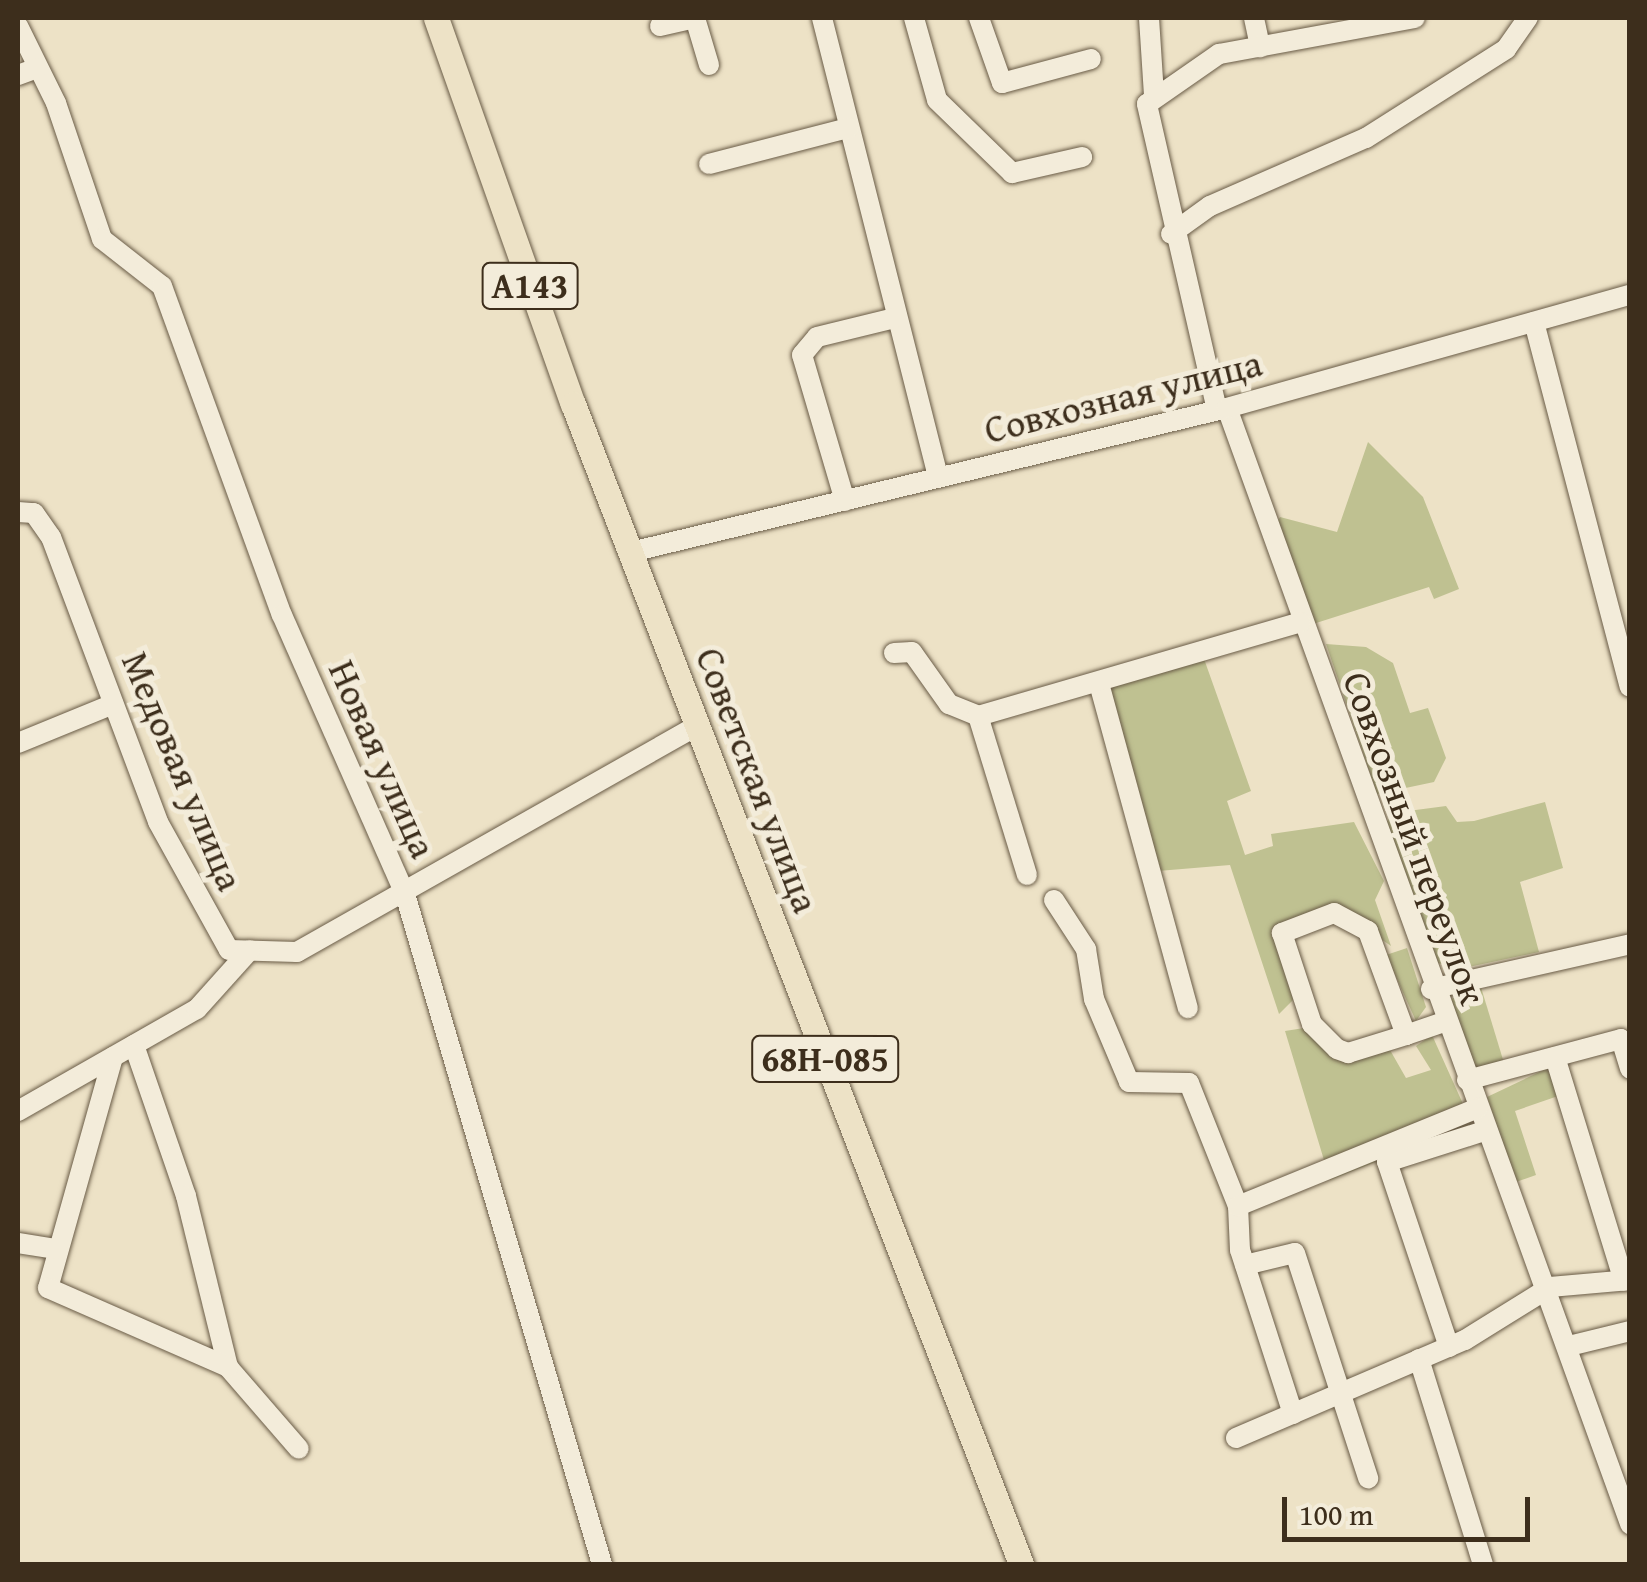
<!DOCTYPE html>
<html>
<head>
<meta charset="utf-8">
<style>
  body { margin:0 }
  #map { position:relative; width:1647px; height:1582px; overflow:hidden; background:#ede2c6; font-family:"Gentium Book Plus",serif }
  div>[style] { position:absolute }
  .green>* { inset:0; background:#bfc191 }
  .roads { filter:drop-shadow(0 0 2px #695b46) drop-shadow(0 0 2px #695b46) }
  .minor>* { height:20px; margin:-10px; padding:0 10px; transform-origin:10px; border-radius:10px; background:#f3ecda }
  .major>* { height:25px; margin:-12.5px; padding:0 12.5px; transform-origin:12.5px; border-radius:12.5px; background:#ede2c6 }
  span { translate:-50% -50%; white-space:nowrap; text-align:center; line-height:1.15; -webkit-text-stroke:10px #f3ecda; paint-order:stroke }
  .shield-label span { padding:2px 8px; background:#f3ecda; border:2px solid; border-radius:8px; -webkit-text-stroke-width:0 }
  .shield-label { font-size:35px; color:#3d2e1c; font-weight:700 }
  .street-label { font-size:38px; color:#3d2e1c }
  .frame { position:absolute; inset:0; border:20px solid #3d2e1c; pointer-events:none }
  .scale { position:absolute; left:1282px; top:1497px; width:248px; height:45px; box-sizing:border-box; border:5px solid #3d2e1c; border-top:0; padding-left:12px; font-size:30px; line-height:35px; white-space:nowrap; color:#3d2e1c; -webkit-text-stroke:8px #f3ecda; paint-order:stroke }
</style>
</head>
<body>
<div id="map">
  <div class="green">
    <div style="clip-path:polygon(1368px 442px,1423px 497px,1459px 589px,1434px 599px,1429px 587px,1313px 624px,1276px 524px,1280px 517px,1337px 532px)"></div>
    <div style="clip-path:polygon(1326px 644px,1366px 647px,1393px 663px,1410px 713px,1428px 708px,1446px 758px,1434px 782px,1377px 794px)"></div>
    <div style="clip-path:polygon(1203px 656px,1251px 791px,1227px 801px,1245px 855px,1273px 846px,1271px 834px,1354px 822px,1384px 881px,1375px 900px,1391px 946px,1335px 907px,1271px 930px,1294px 999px,1279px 1014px,1230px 865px,1158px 871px,1107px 689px)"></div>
    <div style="clip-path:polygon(1545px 802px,1563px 868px,1520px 882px,1539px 952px,1464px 968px,1437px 963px,1386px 823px,1393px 813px,1446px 806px,1457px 822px,1474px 821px)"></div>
    <div style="clip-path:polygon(1407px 948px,1426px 1007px,1416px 1021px,1386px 955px)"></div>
    <div style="clip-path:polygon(1480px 984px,1504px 1063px,1475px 1074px,1450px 1000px)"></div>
    <div style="clip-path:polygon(1304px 1028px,1336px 1057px,1390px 1050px,1406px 1078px,1431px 1070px,1416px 1046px,1432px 1035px,1472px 1124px,1330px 1180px,1285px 1031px)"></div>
    <div style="clip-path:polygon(1552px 1066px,1561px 1095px,1515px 1111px,1536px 1175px,1516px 1182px,1487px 1097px)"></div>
  </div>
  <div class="roads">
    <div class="minor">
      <div style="left:695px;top:18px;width:49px;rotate:73.4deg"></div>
      <div style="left:822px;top:18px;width:474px;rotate:75.8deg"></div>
      <div style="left:914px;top:18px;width:85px;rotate:74.3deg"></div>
      <div style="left:937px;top:100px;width:105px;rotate:44.2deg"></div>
      <div style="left:1012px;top:173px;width:72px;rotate:-12.9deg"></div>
      <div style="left:979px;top:18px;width:69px;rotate:70.5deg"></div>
      <div style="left:1002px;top:83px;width:92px;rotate:-15.1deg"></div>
      <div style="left:1149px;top:18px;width:77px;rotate:86.3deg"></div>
      <div style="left:1254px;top:18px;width:30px;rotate:78deg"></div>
      <div style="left:18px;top:26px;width:86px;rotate:63.7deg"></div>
      <div style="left:56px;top:103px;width:144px;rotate:71.3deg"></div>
      <div style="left:102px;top:239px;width:76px;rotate:38.1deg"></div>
      <div style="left:162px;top:286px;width:350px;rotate:70deg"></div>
      <div style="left:282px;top:615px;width:305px;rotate:66.2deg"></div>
      <div style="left:405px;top:894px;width:698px;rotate:73.62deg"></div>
      <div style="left:660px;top:26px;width:36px;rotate:-13deg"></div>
      <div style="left:18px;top:75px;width:20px;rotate:-20deg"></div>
      <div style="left:709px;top:164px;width:144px;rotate:-14.5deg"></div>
      <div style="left:1171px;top:234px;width:48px;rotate:-35.7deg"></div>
      <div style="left:1210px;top:206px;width:170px;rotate:-23.6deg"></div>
      <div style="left:1366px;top:138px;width:166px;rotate:-32.4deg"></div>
      <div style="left:1506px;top:49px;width:38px;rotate:-55deg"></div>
      <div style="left:1534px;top:322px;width:377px;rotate:75.3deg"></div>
      <div style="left:1227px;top:408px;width:1187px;rotate:70.14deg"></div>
      <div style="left:1217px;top:410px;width:314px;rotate:-102.9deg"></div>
      <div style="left:1147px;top:104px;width:88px;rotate:-34.8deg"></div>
      <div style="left:1219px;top:54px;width:199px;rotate:-10.4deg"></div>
      <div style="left:845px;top:501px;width:152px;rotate:-106.4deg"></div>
      <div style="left:802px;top:355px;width:23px;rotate:-50deg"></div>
      <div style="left:817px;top:337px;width:80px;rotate:-13.7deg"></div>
      <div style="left:18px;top:512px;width:16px;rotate:4deg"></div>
      <div style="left:34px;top:513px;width:29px;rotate:55deg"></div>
      <div style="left:51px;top:537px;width:304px;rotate:69.4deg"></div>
      <div style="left:158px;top:822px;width:146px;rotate:61deg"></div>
      <div style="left:229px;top:950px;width:68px;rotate:1.7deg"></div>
      <div style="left:297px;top:952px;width:459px;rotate:-29.5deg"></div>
      <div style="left:631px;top:552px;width:613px;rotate:-13.58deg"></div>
      <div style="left:1227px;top:408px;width:419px;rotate:-15.7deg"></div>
      <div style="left:894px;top:653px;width:18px;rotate:-3deg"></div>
      <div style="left:912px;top:652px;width:64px;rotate:54.6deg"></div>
      <div style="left:949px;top:704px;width:31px;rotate:22deg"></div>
      <div style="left:1100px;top:687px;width:333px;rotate:74.7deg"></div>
      <div style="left:18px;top:743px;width:103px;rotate:-22.3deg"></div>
      <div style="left:1027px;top:875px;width:166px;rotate:-107.1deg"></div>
      <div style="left:978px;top:716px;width:336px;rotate:-16.2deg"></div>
      <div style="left:1054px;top:900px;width:59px;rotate:56.9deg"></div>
      <div style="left:1086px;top:949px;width:51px;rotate:80.9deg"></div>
      <div style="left:1094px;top:999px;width:90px;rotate:67.1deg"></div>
      <div style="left:1129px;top:1082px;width:60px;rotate:1deg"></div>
      <div style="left:1189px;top:1083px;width:132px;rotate:68.3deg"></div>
      <div style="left:1431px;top:989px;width:204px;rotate:-12.7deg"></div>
      <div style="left:1406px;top:1035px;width:111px;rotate:-110.1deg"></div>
      <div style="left:1368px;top:931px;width:38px;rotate:-152deg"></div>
      <div style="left:1334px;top:913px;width:56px;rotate:159deg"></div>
      <div style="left:1282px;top:933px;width:96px;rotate:71.8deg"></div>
      <div style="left:1312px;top:1024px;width:35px;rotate:45deg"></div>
      <div style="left:1337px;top:1049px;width:12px;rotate:20deg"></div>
      <div style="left:1348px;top:1053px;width:61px;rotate:-17.2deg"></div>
      <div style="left:1406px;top:1035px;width:40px;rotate:-18.9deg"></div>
      <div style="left:134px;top:1045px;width:160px;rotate:71deg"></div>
      <div style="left:186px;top:1196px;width:176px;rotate:76.2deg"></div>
      <div style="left:228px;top:1367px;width:108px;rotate:49.1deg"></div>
      <div style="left:113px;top:1057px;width:240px;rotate:105.7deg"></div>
      <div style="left:48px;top:1288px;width:197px;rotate:23.7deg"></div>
      <div style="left:1555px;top:1057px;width:234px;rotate:72.9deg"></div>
      <div style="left:1467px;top:1080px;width:159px;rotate:-14.9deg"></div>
      <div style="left:1621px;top:1039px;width:31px;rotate:73deg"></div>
      <div style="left:18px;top:1111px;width:206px;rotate:-29.7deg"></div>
      <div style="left:197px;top:1009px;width:79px;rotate:-48.1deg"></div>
      <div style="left:18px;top:1243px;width:39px;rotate:9deg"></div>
      <div style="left:1245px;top:1265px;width:51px;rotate:-13.5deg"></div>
      <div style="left:1295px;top:1253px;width:237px;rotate:72deg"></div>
      <div style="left:1569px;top:1346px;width:63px;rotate:-13.8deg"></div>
      <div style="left:1449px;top:1347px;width:195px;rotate:-108.5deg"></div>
      <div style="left:1387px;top:1162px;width:105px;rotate:-17.7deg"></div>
      <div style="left:1419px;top:1359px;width:215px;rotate:72.7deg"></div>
      <div style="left:1293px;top:1414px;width:172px;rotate:-107.9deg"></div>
      <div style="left:1240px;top:1250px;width:44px;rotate:-92.6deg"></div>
      <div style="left:1238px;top:1206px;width:259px;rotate:-22.2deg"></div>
      <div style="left:1236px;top:1438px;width:249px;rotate:-23.2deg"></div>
      <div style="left:1465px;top:1340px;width:100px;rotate:-31.9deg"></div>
      <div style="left:1550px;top:1287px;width:80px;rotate:-5deg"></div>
    </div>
    <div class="major">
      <div style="left:436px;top:18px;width:410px;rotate:70.5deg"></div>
      <div style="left:573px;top:404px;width:1244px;rotate:68.88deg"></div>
    </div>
  </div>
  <div class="shield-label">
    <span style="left:530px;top:286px">А143</span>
    <span style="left:825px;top:1059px">68Н-085</span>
  </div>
  <div class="street-label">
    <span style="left:1123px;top:396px;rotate:-14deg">Совхозная улица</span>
    <span style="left:383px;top:759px;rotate:66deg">Новая улица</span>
    <span style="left:183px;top:771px;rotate:67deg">Медовая улица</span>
    <span style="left:758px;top:780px;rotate:69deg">Советская улица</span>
    <span style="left:1415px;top:838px;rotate:70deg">Совхозный переулок</span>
  </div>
  <div class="frame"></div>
  <div class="scale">100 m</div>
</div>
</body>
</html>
